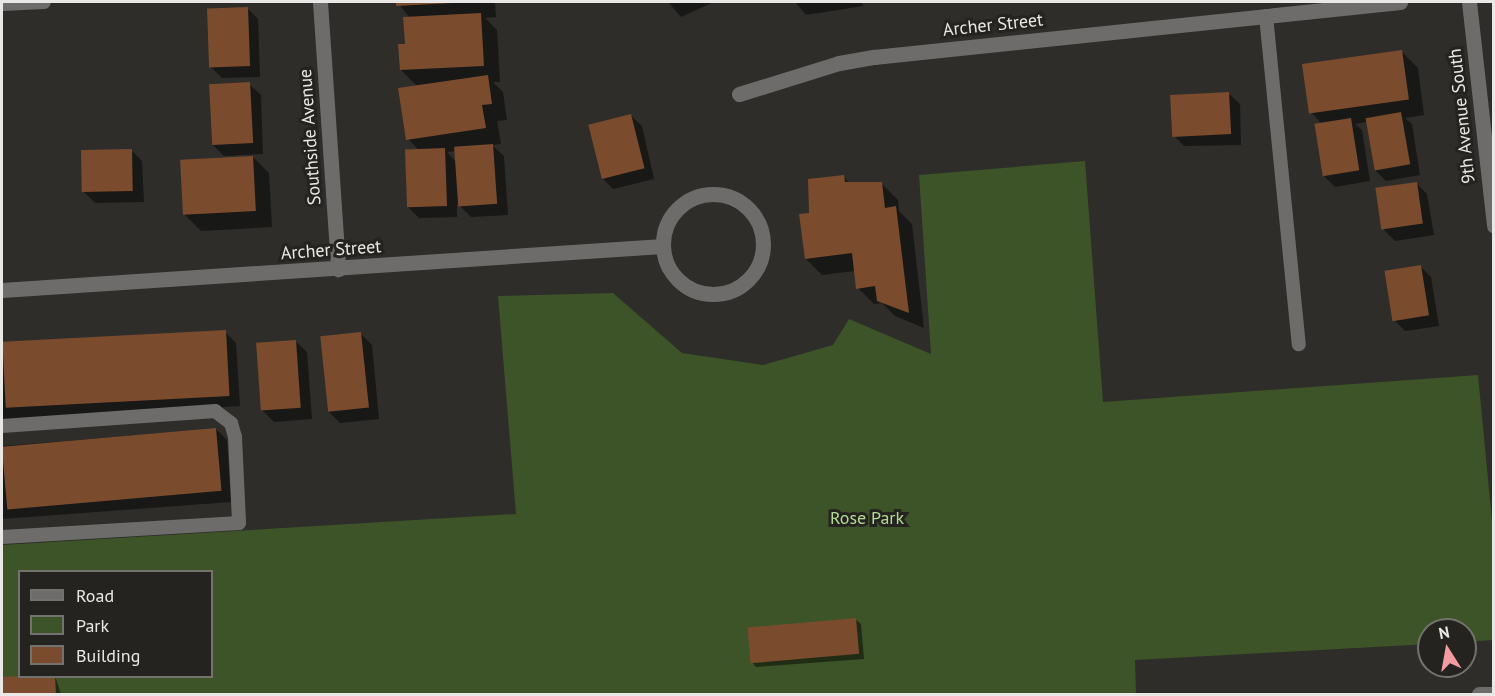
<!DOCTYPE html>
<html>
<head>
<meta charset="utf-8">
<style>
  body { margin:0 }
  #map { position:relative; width:1495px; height:696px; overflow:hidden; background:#2e2d2a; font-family:"PT Sans",sans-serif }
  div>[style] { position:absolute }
  .green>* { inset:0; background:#3c5427 }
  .shadow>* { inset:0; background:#0007 }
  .building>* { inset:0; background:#7a4b2d; transform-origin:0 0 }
  .service>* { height:14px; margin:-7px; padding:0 7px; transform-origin:7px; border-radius:7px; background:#6d6c6b }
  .minor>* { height:15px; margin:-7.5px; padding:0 7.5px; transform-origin:7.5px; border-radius:7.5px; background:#6d6c6b }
  .minor>.ring { margin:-7.5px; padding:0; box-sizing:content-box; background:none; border:15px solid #6d6c6b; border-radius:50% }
  span { translate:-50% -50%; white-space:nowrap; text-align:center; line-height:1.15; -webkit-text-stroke:6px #242320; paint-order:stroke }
  .street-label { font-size:18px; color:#e9e8e6 }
  .park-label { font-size:18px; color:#b2db91 }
  .frame { position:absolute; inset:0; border:3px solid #e9e8e6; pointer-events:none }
  .legend { position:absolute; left:18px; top:570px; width:195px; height:108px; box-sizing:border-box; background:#242320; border:2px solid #73726f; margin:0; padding:8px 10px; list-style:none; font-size:18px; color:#e9e8e6 }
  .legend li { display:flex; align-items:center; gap:12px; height:30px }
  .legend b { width:30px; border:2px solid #73726f }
  .north { position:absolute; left:1417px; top:618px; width:60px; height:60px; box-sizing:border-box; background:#242320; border:2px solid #73726f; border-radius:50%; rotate:349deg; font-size:16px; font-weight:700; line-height:24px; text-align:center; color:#e9e8e6 }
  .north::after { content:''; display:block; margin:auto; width:21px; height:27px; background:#f49aa1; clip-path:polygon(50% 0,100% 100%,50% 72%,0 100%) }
</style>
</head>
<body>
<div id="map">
  <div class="green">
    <div style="clip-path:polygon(evenodd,1085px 161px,1103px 402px,1478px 375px,1493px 531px,1493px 640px,1465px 642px,1465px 630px,1429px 630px,1429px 644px,1135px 660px,1136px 694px,2px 694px,2px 545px,516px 514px,498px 296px,613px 293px,682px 353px,763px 365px,833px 345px,849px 319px,931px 354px,919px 175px,1085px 161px,20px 572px,212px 572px,212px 676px,20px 676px,20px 572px)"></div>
  </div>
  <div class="shadow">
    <div style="clip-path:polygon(evenodd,397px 2px,495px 2px,496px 17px,485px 18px,497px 30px,500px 82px,493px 82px,503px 92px,507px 120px,497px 121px,501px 144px,492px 145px,504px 156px,508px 215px,471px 217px,457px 203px,457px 217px,419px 218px,408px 207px,419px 150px,408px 139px,418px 87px,401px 70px,410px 18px,397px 2px,456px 151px,456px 162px,447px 152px,456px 151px)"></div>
    <div style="clip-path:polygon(668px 2px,714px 2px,681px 17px)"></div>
    <div style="clip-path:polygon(795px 2px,862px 2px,863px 6px,806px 15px)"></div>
    <div style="clip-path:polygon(247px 8px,258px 19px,260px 77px,222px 78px,211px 67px)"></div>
    <div style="clip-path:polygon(1402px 52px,1418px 68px,1424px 115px,1405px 118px,1412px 124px,1420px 175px,1386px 181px,1375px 170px,1367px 122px,1355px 124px,1362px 130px,1370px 181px,1335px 187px,1324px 176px,1322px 124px,1310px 111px)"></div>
    <div style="clip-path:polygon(249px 84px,261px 95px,263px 154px,224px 156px,213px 145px)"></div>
    <div style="clip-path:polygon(1228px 93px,1240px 104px,1241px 145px,1184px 146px,1173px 135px)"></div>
    <div style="clip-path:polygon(630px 115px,642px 126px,654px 179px,613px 189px,602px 178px)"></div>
    <div style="clip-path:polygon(131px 150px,142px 161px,144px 202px,95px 203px,84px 192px)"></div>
    <div style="clip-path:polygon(253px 157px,269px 173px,272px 227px,201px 231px,185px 215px)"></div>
    <div style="clip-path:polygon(843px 176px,850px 184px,881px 183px,898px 200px,899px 211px,912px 224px,924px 328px,895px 316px,882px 303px,874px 304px,858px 288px,855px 271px,822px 275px,806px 259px,810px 214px)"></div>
    <div style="clip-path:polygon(1416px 183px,1427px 194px,1434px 235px,1395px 241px,1384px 230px)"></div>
    <div style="clip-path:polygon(1420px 266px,1431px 277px,1439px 326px,1405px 331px,1394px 320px)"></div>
    <div style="clip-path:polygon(225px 332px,236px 343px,240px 406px,2px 421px,2px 345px)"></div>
    <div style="clip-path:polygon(361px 334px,372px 345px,379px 419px,340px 423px,329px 412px)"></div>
    <div style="clip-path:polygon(295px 341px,307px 352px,312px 419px,274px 422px,262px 410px)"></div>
    <div style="clip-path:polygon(216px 429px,227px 440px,231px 502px,2px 519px,2px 446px)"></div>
    <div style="clip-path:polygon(855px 619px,861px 624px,864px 659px,756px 667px,751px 661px)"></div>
    <div style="clip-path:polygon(55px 676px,61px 694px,2px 694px,2px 679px)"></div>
  </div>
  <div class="building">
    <div style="clip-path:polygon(396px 2px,452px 2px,452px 3px,396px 6px)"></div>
    <div style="left:248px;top:7px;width:59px;height:41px;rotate:88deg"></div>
    <div style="clip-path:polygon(481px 13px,484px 66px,400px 70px,398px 44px,405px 44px,403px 17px)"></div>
    <div style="left:1402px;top:50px;width:50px;height:101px;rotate:82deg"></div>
    <div style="clip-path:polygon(488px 75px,492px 104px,482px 105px,486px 128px,406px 140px,398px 88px)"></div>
    <div style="left:250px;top:82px;width:61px;height:41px;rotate:87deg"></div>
    <div style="left:1229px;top:92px;width:42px;height:59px;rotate:87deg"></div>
    <div style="left:1401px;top:112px;width:53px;height:36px;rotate:80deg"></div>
    <div style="left:631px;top:114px;width:56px;height:44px;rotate:76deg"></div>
    <div style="left:1351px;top:118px;width:53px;height:37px;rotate:81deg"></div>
    <div style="left:493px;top:144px;width:60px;height:39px;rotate:86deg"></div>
    <div style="left:445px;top:148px;width:58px;height:40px;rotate:88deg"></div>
    <div style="left:132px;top:149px;width:42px;height:51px;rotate:89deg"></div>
    <div style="left:253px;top:156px;width:55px;height:73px;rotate:87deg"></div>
    <div style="clip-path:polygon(844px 175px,845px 182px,882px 182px,885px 208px,896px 206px,909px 313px,877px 301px,875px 286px,856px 289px,852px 253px,805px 259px,799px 214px,809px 213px,808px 179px)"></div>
    <div style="left:1417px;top:182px;width:42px;height:42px;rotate:82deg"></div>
    <div style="left:1421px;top:265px;width:51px;height:37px;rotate:81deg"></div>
    <div style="left:226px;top:330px;width:66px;height:224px;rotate:87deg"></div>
    <div style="left:361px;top:332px;width:76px;height:41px;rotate:84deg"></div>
    <div style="left:296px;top:340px;width:68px;height:40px;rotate:86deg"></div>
    <div style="left:216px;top:428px;width:63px;height:215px;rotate:85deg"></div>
    <div style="left:856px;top:618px;width:36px;height:109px;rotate:85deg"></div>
    <div style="clip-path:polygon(20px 676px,55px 676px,56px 694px,2px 694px,2px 677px)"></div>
  </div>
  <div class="service">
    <div style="left:2px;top:4px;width:42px;rotate:-2.7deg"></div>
    <div style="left:1266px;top:16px;width:330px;rotate:84.3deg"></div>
    <div style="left:2px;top:426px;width:214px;rotate:-4deg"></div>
    <div style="left:215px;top:411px;width:20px;rotate:37deg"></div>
    <div style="left:231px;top:423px;width:15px;rotate:74deg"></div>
    <div style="left:235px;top:437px;width:86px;rotate:87.3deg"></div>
    <div style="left:239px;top:523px;width:237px;rotate:176.6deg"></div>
  </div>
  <div class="minor">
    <div style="left:320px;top:2px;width:268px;rotate:86.1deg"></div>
    <div style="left:1469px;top:2px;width:225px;rotate:83.6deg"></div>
    <div style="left:739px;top:94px;width:105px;rotate:-17.2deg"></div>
    <div style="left:839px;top:63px;width:36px;rotate:-10deg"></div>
    <div style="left:874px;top:57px;width:529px;rotate:-5.97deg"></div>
    <div class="ring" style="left:663px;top:194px;width:85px;height:85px"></div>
    <div style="left:2px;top:290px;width:662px;rotate:-3.81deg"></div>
    <div style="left:1479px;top:694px;width:15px"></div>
  </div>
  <div class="street-label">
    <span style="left:993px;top:25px;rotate:-6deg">Archer Street</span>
    <span style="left:1462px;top:116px;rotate:-96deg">9th Avenue South</span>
    <span style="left:310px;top:137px;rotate:-94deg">Southside Avenue</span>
    <span style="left:331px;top:250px;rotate:-4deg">Archer Street</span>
  </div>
  <div class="park-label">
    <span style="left:867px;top:518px">Rose Park</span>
  </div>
  <div class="frame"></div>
  <ul class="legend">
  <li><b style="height:8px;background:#6d6c6b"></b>Road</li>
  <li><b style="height:16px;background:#3c5427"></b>Park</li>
  <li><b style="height:16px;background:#7a4b2d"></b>Building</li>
  </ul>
  <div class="north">N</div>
</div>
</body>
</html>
